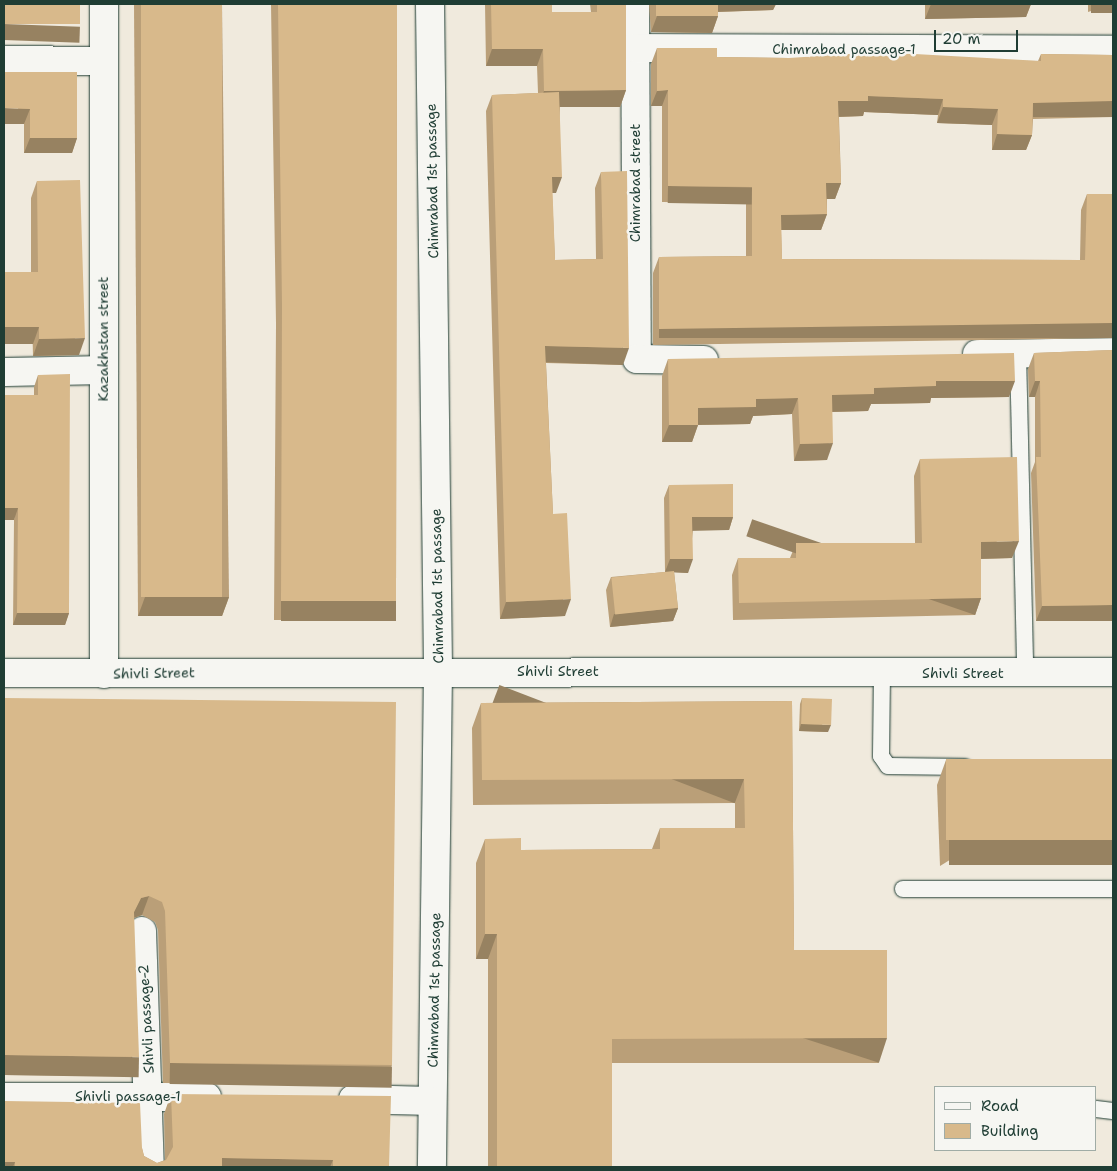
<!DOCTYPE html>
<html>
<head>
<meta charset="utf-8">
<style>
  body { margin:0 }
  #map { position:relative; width:1117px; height:1171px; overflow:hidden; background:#f0eadd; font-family:"Shantell Sans",sans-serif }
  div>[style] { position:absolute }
  .roads { filter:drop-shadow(0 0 1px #1f3d34) drop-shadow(0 0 1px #1f3d34) }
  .lane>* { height:16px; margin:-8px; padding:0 8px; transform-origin:8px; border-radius:8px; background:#f6f6f2 }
  .street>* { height:28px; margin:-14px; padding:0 14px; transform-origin:14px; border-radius:14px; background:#f6f6f2 }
  .wall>* { inset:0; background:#ba9f78 }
  .shaded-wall>* { inset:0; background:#978261; transform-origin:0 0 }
  .building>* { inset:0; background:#d8b98b; transform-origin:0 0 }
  span { translate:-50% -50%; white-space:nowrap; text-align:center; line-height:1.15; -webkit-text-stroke:5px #f6f6f2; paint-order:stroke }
  .street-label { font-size:14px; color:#1f3d34 }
  .frame { position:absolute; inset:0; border:5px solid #1f3d34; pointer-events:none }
  .legend { position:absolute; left:934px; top:1086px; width:162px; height:65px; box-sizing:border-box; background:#f6f6f2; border:1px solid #a0aca6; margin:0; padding:6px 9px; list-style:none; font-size:15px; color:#1f3d34 }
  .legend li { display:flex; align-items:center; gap:10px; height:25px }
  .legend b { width:25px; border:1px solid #a0aca6 }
  .scale { position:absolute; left:934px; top:30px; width:84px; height:22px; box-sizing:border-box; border:2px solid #1f3d34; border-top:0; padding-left:6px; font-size:15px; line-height:18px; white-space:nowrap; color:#1f3d34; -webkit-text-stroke:4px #f6f6f2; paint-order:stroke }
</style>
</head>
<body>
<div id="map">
  <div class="roads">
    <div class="lane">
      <div style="left:1018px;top:353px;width:319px;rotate:88.7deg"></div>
      <div style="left:882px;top:673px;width:83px;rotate:90.7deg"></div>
      <div style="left:881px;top:756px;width:12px;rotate:55deg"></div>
      <div style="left:888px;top:766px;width:77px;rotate:0.7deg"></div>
      <div style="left:903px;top:889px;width:210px"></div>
      <div style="left:1096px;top:1109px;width:17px;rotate:7deg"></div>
    </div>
    <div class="street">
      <div style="left:430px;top:4px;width:666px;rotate:89.31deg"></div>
      <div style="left:438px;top:670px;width:497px;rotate:90.7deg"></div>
      <div style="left:635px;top:4px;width:355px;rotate:89.7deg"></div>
      <div style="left:637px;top:359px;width:67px;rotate:0.9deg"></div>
      <div style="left:635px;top:48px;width:478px;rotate:0.2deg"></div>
      <div style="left:4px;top:60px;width:99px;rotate:0.6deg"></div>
      <div style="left:977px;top:354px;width:136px;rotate:-0.8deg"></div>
      <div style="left:4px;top:372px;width:100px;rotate:-1.1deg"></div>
      <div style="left:4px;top:673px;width:1109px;rotate:-0.05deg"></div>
      <div style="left:104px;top:674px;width:670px;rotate:-90deg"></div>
      <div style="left:142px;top:931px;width:236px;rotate:88.1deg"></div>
      <div style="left:4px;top:1097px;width:203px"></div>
      <div style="left:353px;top:1099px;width:79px;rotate:1.5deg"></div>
    </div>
  </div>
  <div class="wall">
    <div style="clip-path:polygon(134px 4px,222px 4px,229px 597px,222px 616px,138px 616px)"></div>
    <div style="clip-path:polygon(271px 4px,397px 4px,396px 601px,389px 620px,274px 620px,276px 324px)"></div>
    <div style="clip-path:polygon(485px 4px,552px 4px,552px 12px,591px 12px,590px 4px,626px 4px,626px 90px,620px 107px,560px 107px,556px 193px,552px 193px,555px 260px,596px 259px,595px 188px,601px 172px,623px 365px,546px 363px,553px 514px,565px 616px,500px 619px,486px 111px,492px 95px,538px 93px,537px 66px,486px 66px)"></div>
    <div style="clip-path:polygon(649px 4px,776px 4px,773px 10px,718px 12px,718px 16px,712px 33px,651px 32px)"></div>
    <div style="clip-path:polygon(925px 4px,1031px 4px,1026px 17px,925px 19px)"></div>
    <div style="clip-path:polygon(1088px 4px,1113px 4px,1088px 12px)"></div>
    <div style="clip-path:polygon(657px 48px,717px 57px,789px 58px,1038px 61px,1041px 54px,1113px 55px,1113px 117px,1033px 119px,1032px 135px,1026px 150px,992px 150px,992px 125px,937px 123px,938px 115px,864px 112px,863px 116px,839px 117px,841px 183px,835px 199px,827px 199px,827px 214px,821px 230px,781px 230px,782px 259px,1080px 260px,1081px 210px,1087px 194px,1113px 338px,653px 345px,653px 273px,659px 257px,746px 256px,746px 203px,662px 202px,662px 106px,651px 106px,651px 64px)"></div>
    <div style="clip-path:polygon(4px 72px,77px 138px,72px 153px,24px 153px,24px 124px)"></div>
    <div style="clip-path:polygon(37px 181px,79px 355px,33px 356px,31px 272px,31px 198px)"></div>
    <div style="clip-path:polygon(1113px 350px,1113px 621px,1036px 621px,1031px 473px,1035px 462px,1035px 397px,1029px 397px,1028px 369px,1034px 353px)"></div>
    <div style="clip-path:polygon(668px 359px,1009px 397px,931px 398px,930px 403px,871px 404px,868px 411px,832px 412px,827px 460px,794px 461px,792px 414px,753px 416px,750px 424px,698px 425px,692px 442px,662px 442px,662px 376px)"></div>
    <div style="clip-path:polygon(38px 375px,69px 613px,65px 625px,13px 625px,14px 520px,34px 395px,34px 387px)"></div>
    <div style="clip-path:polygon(920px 459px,1012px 558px,981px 559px,981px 598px,975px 615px,733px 620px,732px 575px,738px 558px,790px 558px,796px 543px,915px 543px,914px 476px)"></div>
    <div style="clip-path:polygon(669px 485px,733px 517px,729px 530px,693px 530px,688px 573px,674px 572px,678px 608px,673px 621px,610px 627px,606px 590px,611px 577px,665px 572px,664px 498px)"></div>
    <div style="clip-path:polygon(4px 698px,392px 1065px,385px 1085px,163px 1083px,158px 930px,155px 922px,142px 915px,134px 918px,131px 1076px,4px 1075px)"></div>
    <div style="clip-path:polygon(802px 698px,828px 732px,799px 731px,800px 704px)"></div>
    <div style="clip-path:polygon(792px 701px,794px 950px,879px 1063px,612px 1063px,612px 1167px,488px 1167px,488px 959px,476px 959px,476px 863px,485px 839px,521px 850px,652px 849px,660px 828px,735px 828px,735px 803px,473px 805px,472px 728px,481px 703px)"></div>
    <div style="clip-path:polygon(1113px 759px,940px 866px,937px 785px,946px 760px)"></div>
    <div style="clip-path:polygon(171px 1094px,389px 1167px,4px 1167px,4px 1101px,142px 1148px,144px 1156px,157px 1163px,165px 1160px,164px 1114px)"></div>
  </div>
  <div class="shaded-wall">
    <div style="clip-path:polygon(715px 4px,776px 4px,773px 10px,712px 12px)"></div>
    <div style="clip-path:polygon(931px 4px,1031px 4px,1026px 17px,925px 19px)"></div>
    <div style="left:1091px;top:4px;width:22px;height:9px"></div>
    <div style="clip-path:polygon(657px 16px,718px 16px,712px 33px,651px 32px)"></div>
    <div style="left:4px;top:24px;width:76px;height:16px;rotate:2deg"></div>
    <div style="clip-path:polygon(492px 49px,543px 49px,537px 66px,486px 66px)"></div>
    <div style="clip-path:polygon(626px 90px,620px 107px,538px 107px,544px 91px)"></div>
    <div style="clip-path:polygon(668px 90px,662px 106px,651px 106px,657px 91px)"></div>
    <div style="clip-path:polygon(868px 96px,943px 99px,938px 115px,864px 112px,863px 116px,833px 117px,838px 101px)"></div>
    <div style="left:1113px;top:101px;width:16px;height:80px;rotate:90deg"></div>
    <div style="clip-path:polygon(943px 107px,998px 109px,992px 125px,937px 123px)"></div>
    <div style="clip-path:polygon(4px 108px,30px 109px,24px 124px,4px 124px)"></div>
    <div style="clip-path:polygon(997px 134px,1032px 135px,1026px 150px,992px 150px)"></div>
    <div style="clip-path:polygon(30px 138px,77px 138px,72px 153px,24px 153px)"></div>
    <div style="clip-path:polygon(552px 177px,562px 177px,556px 193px,546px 193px)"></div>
    <div style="clip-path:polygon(826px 183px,841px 183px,835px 199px,821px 199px)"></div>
    <div style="left:668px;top:186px;width:84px;height:17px;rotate:1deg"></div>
    <div style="clip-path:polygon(827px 214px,821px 230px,776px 230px,781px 215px)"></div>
    <div style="left:1113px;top:323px;width:15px;height:454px;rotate:90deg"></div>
    <div style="clip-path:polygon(4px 327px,39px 327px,33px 344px,4px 344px)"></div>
    <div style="clip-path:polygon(85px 338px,79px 355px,33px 356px,39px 339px)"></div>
    <div style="clip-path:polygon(545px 346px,629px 348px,623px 365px,539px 362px)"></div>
    <div style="clip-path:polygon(936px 381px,1015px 381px,1009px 397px,931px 398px,930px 403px,871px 404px,868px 411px,826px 412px,832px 395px,874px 388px)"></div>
    <div style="clip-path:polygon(1035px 381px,1040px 381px,1035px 397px,1029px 397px)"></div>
    <div style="clip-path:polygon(798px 398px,792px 414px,753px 416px,750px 424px,692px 425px,698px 408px,756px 399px)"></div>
    <div style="clip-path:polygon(669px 425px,698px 425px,692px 442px,662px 442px)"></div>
    <div style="clip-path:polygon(833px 443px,827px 460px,794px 461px,800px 444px)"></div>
    <div style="clip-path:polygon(4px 508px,18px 508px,14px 520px,4px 520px)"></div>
    <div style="clip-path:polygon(692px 517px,733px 517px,729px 530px,688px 531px)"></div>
    <div style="clip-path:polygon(1019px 541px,1012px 558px,975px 559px,981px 542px)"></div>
    <div style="clip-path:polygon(670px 559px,693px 559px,688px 573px,665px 572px)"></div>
    <div style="clip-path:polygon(145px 597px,229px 597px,222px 616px,138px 616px)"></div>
    <div style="left:981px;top:598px;width:18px;height:242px;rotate:109deg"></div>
    <div style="clip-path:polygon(571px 599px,565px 616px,500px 619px,506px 602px)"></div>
    <div style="left:281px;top:601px;width:115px;height:20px"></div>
    <div style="clip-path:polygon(1113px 605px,1113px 621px,1036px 621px,1042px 606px)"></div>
    <div style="clip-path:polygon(678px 608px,673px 621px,610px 627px,614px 614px)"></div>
    <div style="clip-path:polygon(17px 613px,69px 613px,65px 625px,13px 625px)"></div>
    <div style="clip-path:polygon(801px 724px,831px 725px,828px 732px,799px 731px)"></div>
    <div style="left:744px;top:779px;width:26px;height:262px;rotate:111deg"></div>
    <div style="left:1113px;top:840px;width:25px;height:164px;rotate:90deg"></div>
    <div style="clip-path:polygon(149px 896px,142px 915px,133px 918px,134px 912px,141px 898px)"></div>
    <div style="clip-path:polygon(485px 934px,497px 934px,488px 959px,476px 959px)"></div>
    <div style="left:887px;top:1038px;width:26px;height:275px;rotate:108deg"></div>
    <div style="left:4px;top:1055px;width:135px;height:20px;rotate:1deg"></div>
    <div style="left:170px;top:1063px;width:222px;height:21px;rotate:1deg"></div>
    <div style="clip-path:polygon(222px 1158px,333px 1160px,330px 1167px,218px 1167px)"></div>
    <div style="clip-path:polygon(4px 1162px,15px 1162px,13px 1167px,4px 1167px)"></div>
  </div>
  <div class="building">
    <div style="left:4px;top:4px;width:76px;height:20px"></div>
    <div style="left:141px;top:4px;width:81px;height:593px"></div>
    <div style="clip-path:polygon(278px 4px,397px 4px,396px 601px,281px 601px,282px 305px)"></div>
    <div style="clip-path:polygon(491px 4px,552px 4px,552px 12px,597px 12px,597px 4px,626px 4px,626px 90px,544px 91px,543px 49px,492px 49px)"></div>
    <div style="left:656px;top:4px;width:62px;height:12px"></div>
    <div style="clip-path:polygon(657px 48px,717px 48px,717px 57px,789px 58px,879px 52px,1041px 61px,1041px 54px,1113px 55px,1113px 101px,1033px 103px,1032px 135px,997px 134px,998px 109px,943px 107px,943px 99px,868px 96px,868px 101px,838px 101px,841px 183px,826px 183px,827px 214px,781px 215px,782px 259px,1085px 260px,1087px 194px,1113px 194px,1113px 323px,659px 329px,659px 257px,752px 256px,752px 187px,668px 186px,668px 90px,657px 91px)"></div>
    <div style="clip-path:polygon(4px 72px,77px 72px,77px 138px,30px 138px,30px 109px,4px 108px)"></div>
    <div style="clip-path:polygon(559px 92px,562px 177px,552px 177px,555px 260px,603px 259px,601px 172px,627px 171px,629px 348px,545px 346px,553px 514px,567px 513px,571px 599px,506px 602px,492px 95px)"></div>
    <div style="clip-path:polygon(80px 180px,85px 338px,39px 339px,39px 327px,4px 327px,4px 272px,38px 272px,37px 181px)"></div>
    <div style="clip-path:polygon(1113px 350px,1113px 605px,1042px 606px,1036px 457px,1041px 457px,1040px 381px,1035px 381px,1034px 353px)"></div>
    <div style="clip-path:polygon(1014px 353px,1015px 381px,936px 381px,936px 386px,874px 388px,874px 394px,832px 395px,833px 443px,800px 444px,798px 398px,756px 399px,756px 407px,698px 408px,698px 425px,669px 425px,668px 359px)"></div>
    <div style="clip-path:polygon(70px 374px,69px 613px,17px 613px,18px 508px,4px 508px,4px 395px,38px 395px,38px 375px)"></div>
    <div style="clip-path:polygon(1017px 457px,1019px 541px,981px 542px,981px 598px,739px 603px,738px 558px,796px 558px,796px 543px,922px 543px,920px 459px)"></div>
    <div style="clip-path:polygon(733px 484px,733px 517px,692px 517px,693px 559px,670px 559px,669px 485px)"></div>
    <div style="left:674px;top:571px;width:37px;height:63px;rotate:84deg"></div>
    <div style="clip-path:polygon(4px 698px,396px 702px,392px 1065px,170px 1063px,165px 911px,162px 902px,149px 896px,141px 898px,134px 912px,139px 1057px,4px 1055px)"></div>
    <div style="left:802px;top:698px;width:30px;height:26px;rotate:2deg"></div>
    <div style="clip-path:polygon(792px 701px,794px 950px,887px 950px,887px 1038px,612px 1039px,612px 1167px,497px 1167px,497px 934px,485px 934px,485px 839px,521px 838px,521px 850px,660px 849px,660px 828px,745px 828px,744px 779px,482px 780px,481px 703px)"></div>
    <div style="left:1113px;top:759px;width:81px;height:167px;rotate:90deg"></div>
    <div style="clip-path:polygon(171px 1094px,391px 1096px,389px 1167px,333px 1167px,333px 1160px,222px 1158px,222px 1167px,15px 1167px,15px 1162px,4px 1162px,4px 1101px,140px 1103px,142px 1148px,144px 1156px,157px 1163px,166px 1160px,173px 1147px)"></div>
  </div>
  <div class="street-label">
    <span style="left:844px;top:49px">Chimrаbаd passage-1</span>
    <span style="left:432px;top:181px;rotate:-91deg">Chimrabad 1st passage</span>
    <span style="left:635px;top:183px;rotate:-90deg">Chimrаbаd street</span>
    <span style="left:103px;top:339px;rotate:-90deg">Kazakhstan street</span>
    <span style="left:437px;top:586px;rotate:-91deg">Chimrabad 1st passage</span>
    <span style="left:558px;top:671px">Shivli Street</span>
    <span style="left:154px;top:673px;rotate:-1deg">Shivli Street</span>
    <span style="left:963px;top:673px">Shivli Street</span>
    <span style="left:434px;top:990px;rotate:-89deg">Chimrabad 1st passage</span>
    <span style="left:146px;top:1019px;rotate:-93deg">Shivli passage-2</span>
    <span style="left:128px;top:1096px">Shivli passage-1</span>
  </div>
  <div class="frame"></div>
  <ul class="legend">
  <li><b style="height:6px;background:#f6f6f2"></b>Road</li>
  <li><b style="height:14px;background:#d8b98b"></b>Building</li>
  </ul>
  <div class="scale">20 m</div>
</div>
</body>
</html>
